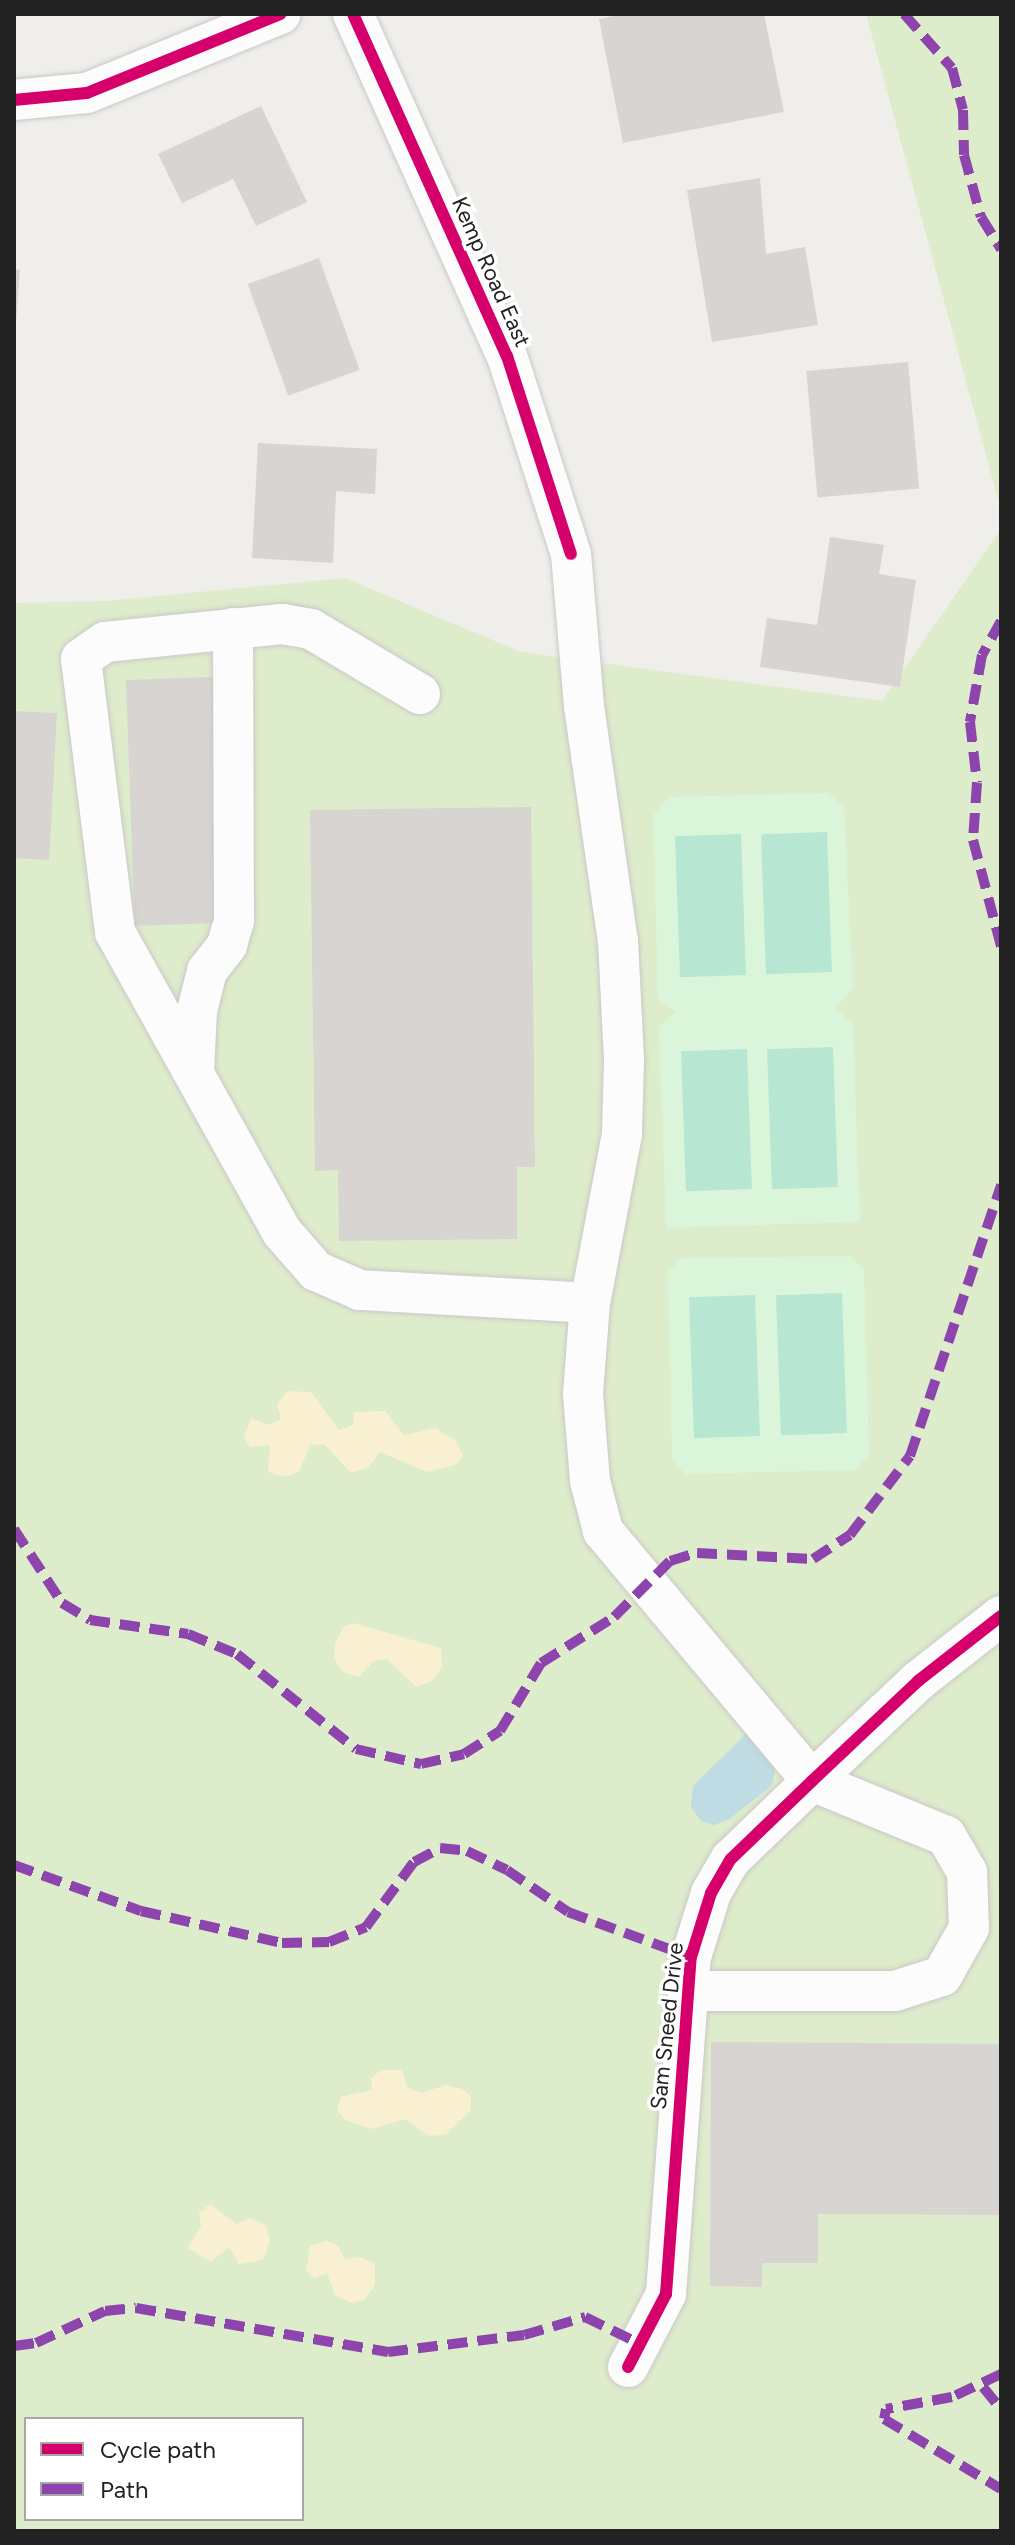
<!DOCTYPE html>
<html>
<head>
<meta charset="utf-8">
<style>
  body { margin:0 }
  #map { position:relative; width:1015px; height:2545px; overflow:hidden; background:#f0eeeb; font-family:Figtree,sans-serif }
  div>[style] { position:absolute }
  .grass>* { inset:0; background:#ddeccb }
  .sand>* { inset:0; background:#f8f0d0 }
  .park>* { inset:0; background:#daf5da }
  .pitch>* { inset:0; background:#b7e6d2; transform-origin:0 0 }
  .water>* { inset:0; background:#bfdbe3 }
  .building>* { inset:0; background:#d7d4d2; transform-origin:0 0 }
  .roads { filter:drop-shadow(0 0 2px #c9c8c7) drop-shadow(0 0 2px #c9c8c7) }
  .minor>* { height:40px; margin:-20px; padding:0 20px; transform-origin:20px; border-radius:20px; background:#fdfcfc }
  .quiet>* { height:10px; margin-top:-5px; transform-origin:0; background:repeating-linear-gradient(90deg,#8e44ad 0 20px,transparent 0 30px) }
  .cycleway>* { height:12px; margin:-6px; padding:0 6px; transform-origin:6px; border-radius:6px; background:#d6006c }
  span { translate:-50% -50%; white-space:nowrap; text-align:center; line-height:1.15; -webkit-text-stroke:7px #fff; paint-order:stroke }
  .street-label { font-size:22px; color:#222 }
  .frame { position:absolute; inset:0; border:16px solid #222; pointer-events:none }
  .legend { position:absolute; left:24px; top:2417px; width:280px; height:104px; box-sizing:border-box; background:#fff; border:2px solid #a7a7a7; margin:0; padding:10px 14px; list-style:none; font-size:24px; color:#222 }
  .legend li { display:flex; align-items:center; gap:16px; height:40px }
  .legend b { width:40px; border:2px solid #a7a7a7 }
</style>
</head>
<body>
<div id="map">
  <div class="grass">
    <div style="clip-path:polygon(866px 14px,1001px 14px,1001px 510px)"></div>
    <div style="clip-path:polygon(evenodd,1001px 529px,1001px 2531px,14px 2531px,14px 603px,107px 601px,345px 578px,521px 652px,882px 701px,1001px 529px,26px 2419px,302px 2419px,302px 2519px,26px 2519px,26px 2419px)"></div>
  </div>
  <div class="sand">
    <div style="clip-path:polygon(287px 1391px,311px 1392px,339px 1430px,353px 1425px,354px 1412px,385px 1411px,404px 1435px,436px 1428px,456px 1441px,463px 1455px,456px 1465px,427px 1472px,380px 1452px,369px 1467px,351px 1473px,324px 1444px,310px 1445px,299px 1472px,286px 1477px,268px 1472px,270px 1445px,250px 1447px,244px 1437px,251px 1418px,269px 1425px,281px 1419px,277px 1405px)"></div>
    <div style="clip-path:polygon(353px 1623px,441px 1648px,442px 1667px,432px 1681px,416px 1687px,387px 1659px,374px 1661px,359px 1677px,344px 1673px,334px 1659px,335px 1644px,343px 1627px)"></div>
    <div style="clip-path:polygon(381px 2070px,402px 2070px,407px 2087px,421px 2093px,446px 2085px,462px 2089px,471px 2096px,471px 2110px,446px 2134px,429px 2136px,405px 2119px,371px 2129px,345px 2120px,337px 2110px,341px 2097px,372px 2090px,371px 2078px)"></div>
    <div style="clip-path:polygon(210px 2204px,237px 2224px,250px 2218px,266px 2225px,270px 2241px,263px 2260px,239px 2264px,229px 2247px,211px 2262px,188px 2248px,201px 2226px,199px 2213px)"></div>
    <div style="clip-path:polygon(327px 2241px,339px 2246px,344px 2259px,360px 2257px,375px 2264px,375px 2285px,364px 2300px,352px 2303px,335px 2295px,327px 2273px,314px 2279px,306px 2270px,310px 2246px)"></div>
  </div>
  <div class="park">
    <div style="clip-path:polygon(827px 793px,844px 806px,853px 988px,836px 1008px,853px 1024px,860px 1222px,666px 1228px,659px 1026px,676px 1012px,658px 999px,653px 816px,668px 797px)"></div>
    <div style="clip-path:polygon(849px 1256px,864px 1268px,869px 1455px,854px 1470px,685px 1474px,672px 1460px,668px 1272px,682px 1258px)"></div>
  </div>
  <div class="pitch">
    <div style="left:827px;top:832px;width:140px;height:66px;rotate:88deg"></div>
    <div style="left:741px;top:834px;width:141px;height:66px;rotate:88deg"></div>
    <div style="left:833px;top:1047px;width:140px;height:66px;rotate:88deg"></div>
    <div style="left:747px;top:1049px;width:140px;height:66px;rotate:88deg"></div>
    <div style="left:842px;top:1293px;width:140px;height:66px;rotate:88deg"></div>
    <div style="left:755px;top:1295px;width:141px;height:66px;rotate:88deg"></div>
  </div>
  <div class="water">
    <div style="clip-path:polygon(746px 1734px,775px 1770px,772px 1785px,730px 1819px,714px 1825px,701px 1821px,691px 1807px,693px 1786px)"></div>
  </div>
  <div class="building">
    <div style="clip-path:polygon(624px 14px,764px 14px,784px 112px,623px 143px,599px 19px)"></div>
    <div style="clip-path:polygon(261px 106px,307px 202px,256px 226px,233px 179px,182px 203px,158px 154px)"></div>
    <div style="clip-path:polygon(760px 178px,766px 254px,805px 247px,818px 325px,712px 342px,687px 190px)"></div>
    <div style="left:319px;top:258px;width:119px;height:76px;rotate:70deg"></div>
    <div style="clip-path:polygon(14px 269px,20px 270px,16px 322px,14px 322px)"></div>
    <div style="left:908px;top:362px;width:127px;height:102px;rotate:85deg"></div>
    <div style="clip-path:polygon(258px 443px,377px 449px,375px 494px,336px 491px,333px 563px,252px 558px)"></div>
    <div style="clip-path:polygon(830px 537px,884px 545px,879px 574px,916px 580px,900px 687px,760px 667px,767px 618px,817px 625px)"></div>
    <div style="left:214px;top:677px;width:246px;height:88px;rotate:88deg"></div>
    <div style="left:14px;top:711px;width:43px;height:147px;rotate:3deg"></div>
    <div style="clip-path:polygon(531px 807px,535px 1167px,517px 1167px,517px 1239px,339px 1241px,338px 1170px,315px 1171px,310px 810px)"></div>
    <div style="clip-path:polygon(711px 2042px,1001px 2044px,1001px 2215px,818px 2214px,818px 2263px,762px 2263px,762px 2287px,710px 2286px)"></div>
  </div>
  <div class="roads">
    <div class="minor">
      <div style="left:353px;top:14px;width:375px;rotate:65.8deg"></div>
      <div style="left:507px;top:356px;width:208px;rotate:72.1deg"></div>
      <div style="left:571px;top:554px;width:153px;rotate:85.1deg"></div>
      <div style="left:584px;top:706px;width:237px;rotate:81.8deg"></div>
      <div style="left:618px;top:941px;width:120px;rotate:87.1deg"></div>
      <div style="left:624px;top:1061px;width:73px;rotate:91.6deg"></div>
      <div style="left:622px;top:1134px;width:172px;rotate:100.7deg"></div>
      <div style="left:590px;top:1303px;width:91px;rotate:94.4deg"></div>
      <div style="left:583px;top:1394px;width:87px;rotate:85.4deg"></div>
      <div style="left:590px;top:1481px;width:52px;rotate:75.4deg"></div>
      <div style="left:603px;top:1531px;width:326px;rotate:50.1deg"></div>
      <div style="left:812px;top:1781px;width:145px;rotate:22.3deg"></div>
      <div style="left:946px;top:1836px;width:42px;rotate:59.7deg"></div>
      <div style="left:967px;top:1872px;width:56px;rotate:88deg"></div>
      <div style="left:969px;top:1928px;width:55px;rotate:119.4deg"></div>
      <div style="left:942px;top:1976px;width:49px;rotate:162.3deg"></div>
      <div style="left:895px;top:1991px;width:207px;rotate:180deg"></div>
      <div style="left:14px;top:100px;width:73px;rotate:-5.5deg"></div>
      <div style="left:87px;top:93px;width:209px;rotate:-22.2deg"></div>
      <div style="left:420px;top:694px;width:127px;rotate:-149.2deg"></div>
      <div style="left:311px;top:629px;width:29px;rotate:-170deg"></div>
      <div style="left:282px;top:624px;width:178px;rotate:174.2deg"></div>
      <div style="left:105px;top:642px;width:29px;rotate:145deg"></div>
      <div style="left:81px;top:659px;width:275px;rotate:82.9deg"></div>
      <div style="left:115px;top:932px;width:343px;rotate:60.9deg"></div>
      <div style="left:282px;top:1232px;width:52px;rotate:48.9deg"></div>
      <div style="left:316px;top:1271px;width:48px;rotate:23.4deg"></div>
      <div style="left:360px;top:1290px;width:230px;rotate:3.2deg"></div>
      <div style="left:194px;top:1072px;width:61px;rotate:-87.2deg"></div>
      <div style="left:197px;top:1011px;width:41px;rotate:-76deg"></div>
      <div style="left:207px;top:971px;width:33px;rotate:-52deg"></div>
      <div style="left:227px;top:945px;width:25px;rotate:-74deg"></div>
      <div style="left:234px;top:921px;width:293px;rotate:-90.2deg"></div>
      <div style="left:628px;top:2367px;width:82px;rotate:-62.5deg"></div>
      <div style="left:666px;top:2294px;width:338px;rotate:-85.8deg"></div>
      <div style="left:691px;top:1957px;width:67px;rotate:-72.6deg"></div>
      <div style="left:711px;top:1893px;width:39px;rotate:-60deg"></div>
      <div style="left:731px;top:1859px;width:112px;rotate:-43.9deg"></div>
      <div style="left:812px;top:1781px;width:146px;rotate:-43.3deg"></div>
      <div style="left:918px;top:1681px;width:105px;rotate:-38.1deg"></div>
    </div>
  </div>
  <div class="quiet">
    <div style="left:904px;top:14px;width:72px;rotate:48.4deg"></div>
    <div style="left:952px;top:68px;width:43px;rotate:75.3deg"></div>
    <div style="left:963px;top:110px;width:45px;rotate:88.7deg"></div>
    <div style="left:964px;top:155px;width:64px;rotate:74.7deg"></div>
    <div style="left:981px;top:217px;width:38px;rotate:58deg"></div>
    <div style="left:1001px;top:621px;width:39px;rotate:119deg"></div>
    <div style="left:982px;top:655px;width:68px;rotate:100.2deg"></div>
    <div style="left:970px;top:722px;width:61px;rotate:83.5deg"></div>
    <div style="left:977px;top:783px;width:57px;rotate:94deg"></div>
    <div style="left:973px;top:840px;width:110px;rotate:75.2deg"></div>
    <div style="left:14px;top:1529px;width:88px;rotate:57deg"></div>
    <div style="left:62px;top:1603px;width:33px;rotate:31deg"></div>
    <div style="left:90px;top:1620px;width:99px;rotate:8.1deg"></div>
    <div style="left:188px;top:1634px;width:53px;rotate:22.2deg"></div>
    <div style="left:237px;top:1654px;width:152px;rotate:38.6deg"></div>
    <div style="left:356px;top:1749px;width:67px;rotate:13deg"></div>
    <div style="left:421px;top:1764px;width:44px;rotate:-13.1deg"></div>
    <div style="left:464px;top:1754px;width:43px;rotate:-32.6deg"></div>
    <div style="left:500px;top:1731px;width:79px;rotate:-58.9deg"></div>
    <div style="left:541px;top:1663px;width:86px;rotate:-32.2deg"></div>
    <div style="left:614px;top:1617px;width:79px;rotate:-45deg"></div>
    <div style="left:670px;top:1561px;width:28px;rotate:-17deg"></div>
    <div style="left:697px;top:1553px;width:116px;rotate:3deg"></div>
    <div style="left:813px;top:1559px;width:44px;rotate:-33deg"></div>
    <div style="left:850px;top:1535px;width:99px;rotate:-52.8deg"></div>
    <div style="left:910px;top:1456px;width:286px;rotate:-71.4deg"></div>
    <div style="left:14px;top:1865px;width:135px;rotate:19.9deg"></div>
    <div style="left:141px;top:1911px;width:145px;rotate:12.8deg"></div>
    <div style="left:282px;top:1943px;width:47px;rotate:-1.2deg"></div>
    <div style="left:329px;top:1942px;width:40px;rotate:-22deg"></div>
    <div style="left:366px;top:1927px;width:81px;rotate:-53.6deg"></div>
    <div style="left:414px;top:1862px;width:30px;rotate:-28deg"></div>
    <div style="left:440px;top:1848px;width:27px;rotate:6deg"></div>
    <div style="left:467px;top:1851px;width:44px;rotate:25.4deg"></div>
    <div style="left:507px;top:1870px;width:74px;rotate:34.5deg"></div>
    <div style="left:568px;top:1912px;width:131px;rotate:20.1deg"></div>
    <div style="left:14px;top:2346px;width:22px;rotate:-8deg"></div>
    <div style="left:36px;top:2343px;width:76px;rotate:-24.9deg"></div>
    <div style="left:105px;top:2311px;width:31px;rotate:-6deg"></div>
    <div style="left:136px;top:2308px;width:256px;rotate:9.9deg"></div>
    <div style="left:388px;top:2352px;width:137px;rotate:-7.1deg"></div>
    <div style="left:524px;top:2335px;width:64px;rotate:-16.4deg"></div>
    <div style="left:585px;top:2317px;width:61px;rotate:26.1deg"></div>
    <div style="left:1001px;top:2374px;width:54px;rotate:154.9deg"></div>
    <div style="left:952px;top:2397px;width:67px;rotate:169.7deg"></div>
    <div style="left:886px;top:2409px;width:10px;rotate:101deg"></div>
    <div style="left:884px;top:2419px;width:136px;rotate:30.9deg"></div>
    <div style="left:983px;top:2387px;width:28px;rotate:51deg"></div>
  </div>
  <div class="cycleway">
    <div style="left:353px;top:14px;width:375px;rotate:65.8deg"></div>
    <div style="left:507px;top:356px;width:208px;rotate:72.1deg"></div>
    <div style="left:14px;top:100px;width:73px;rotate:-5.5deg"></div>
    <div style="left:87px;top:93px;width:209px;rotate:-22.2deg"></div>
    <div style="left:628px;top:2367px;width:82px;rotate:-62.5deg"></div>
    <div style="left:666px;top:2294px;width:338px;rotate:-85.8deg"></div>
    <div style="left:691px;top:1957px;width:67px;rotate:-72.6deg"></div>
    <div style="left:711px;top:1893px;width:39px;rotate:-60deg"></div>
    <div style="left:731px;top:1859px;width:112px;rotate:-43.9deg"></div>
    <div style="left:812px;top:1781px;width:146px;rotate:-43.3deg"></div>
    <div style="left:918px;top:1681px;width:105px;rotate:-38.1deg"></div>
  </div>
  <div class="street-label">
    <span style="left:491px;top:272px;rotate:66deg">Kemp Road East</span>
    <span style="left:667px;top:2026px;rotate:-84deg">Sam Sneed Drive</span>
  </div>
  <div class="frame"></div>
  <ul class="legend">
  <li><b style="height:10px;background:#d6006c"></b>Cycle path</li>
  <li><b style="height:10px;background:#8e44ad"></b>Path</li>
  </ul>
</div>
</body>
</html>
